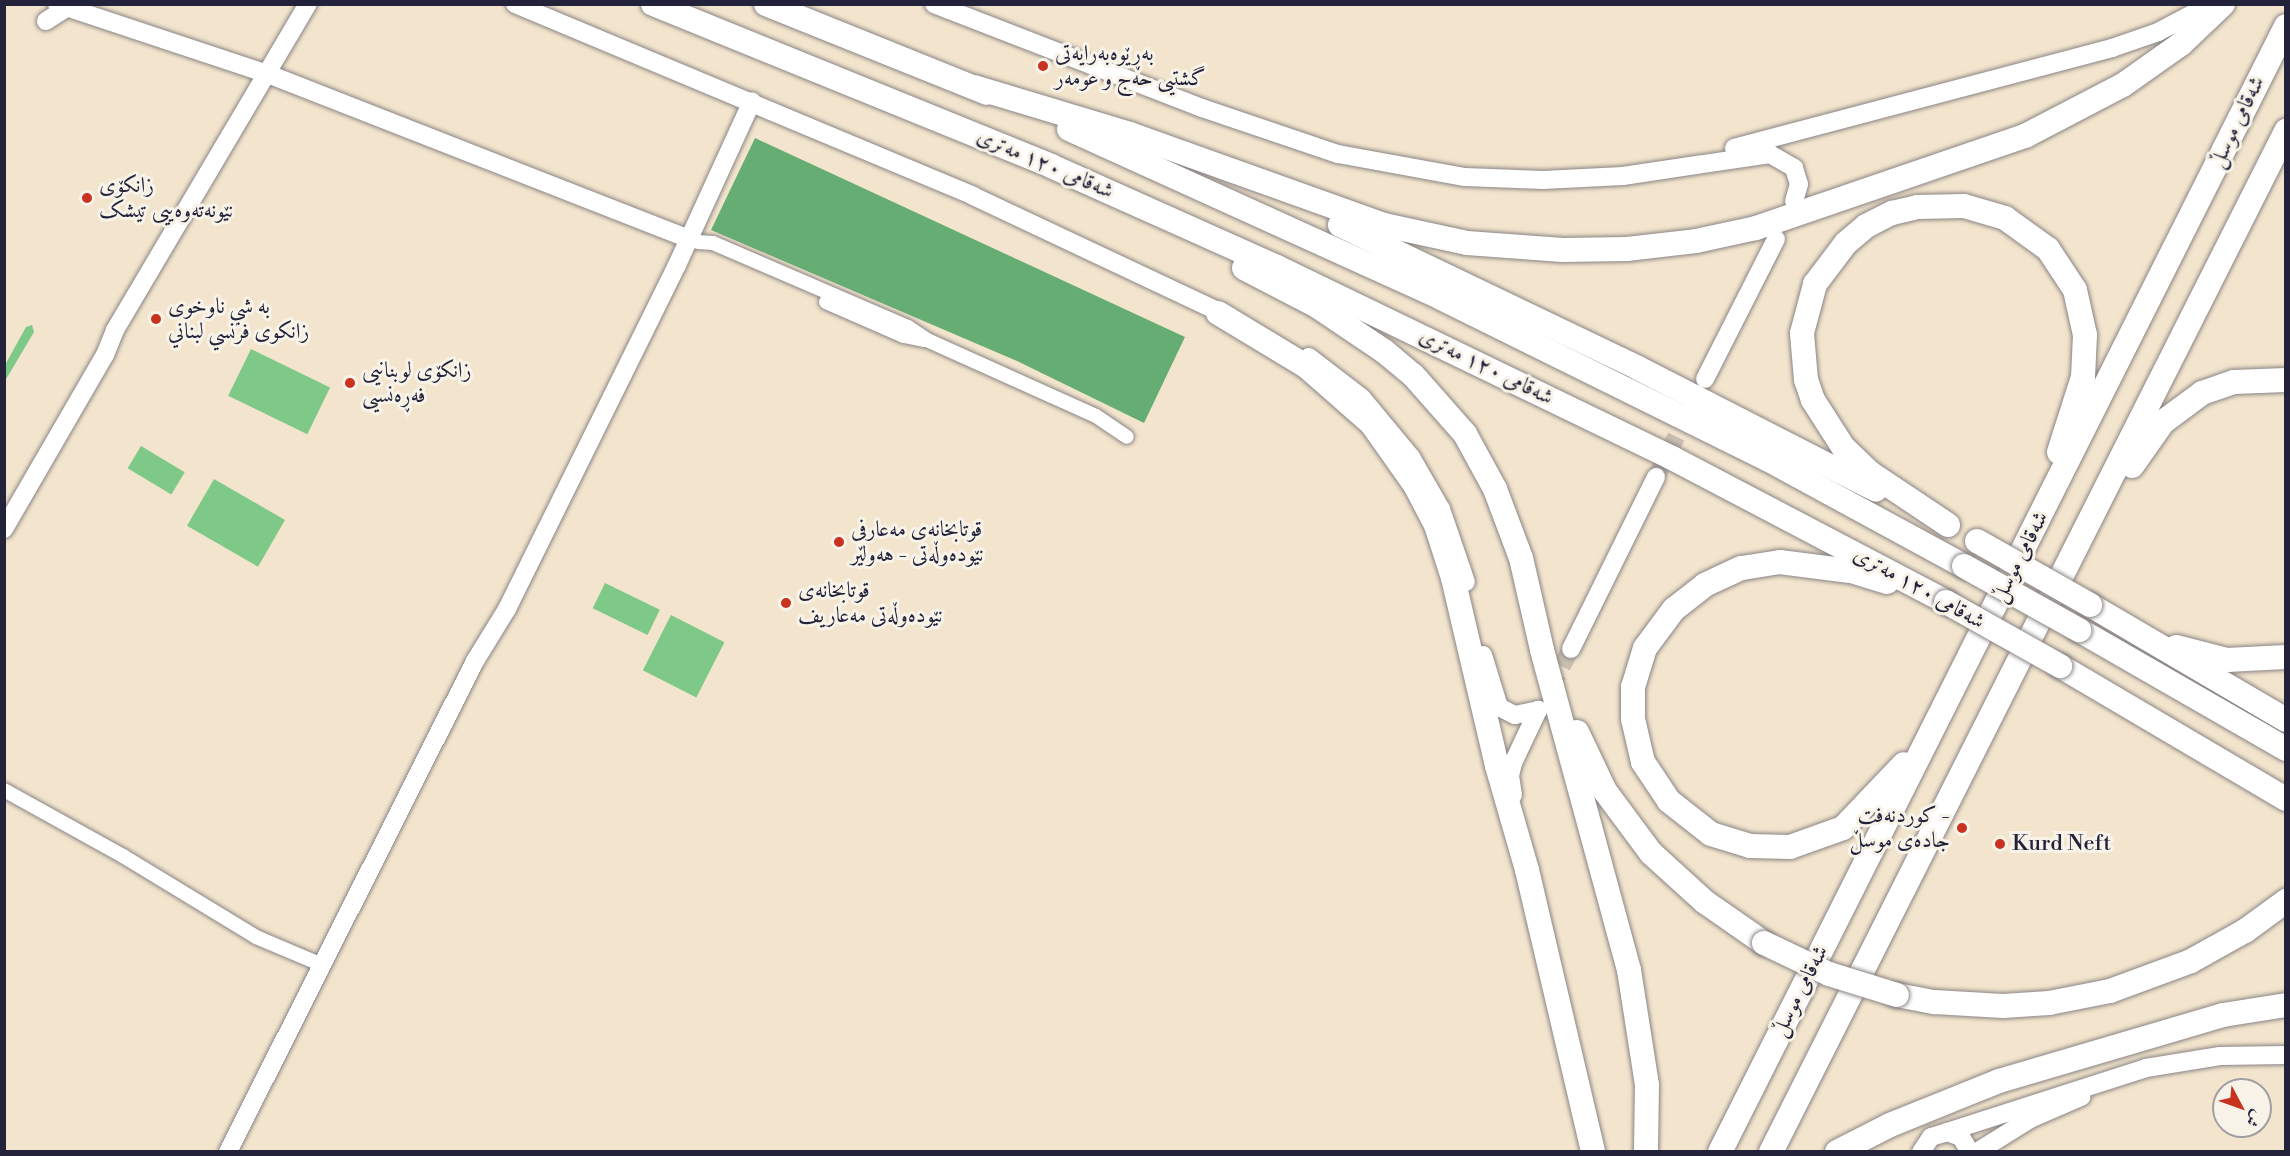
<!DOCTYPE html>
<html>
<head>
<meta charset="utf-8">
<style>
  body { margin:0 }
  #map { position:relative; width:2290px; height:1156px; overflow:hidden; background:#f3e5cd; font-family:"Libre Bodoni",Amiri,serif }
  div>[style] { position:absolute }
  .green>* { inset:0; background:#7ec987; transform-origin:0 0 }
  .forest>* { inset:0; background:#66ad74 }
  .secondary-tunnel>* { height:18px; margin-top:-9px; transform-origin:0; background:repeating-linear-gradient(90deg,#c9beb0 0 18px,transparent 0 27px) }
  .roads { filter:drop-shadow(0 0 2px #8a8484) drop-shadow(0 0 2px #8a8484) }
  .street>* { height:14px; margin:-7px; padding:0 7px; transform-origin:7px; border-radius:7px; background:#fff }
  .secondary>* { height:18px; margin:-9px; padding:0 9px; transform-origin:9px; border-radius:9px; background:#fff }
  .highway>* { height:24px; margin:-12px; padding:0 12px; transform-origin:12px; border-radius:12px; background:#fff }
  .bridges { filter:drop-shadow(0 0 2px #8a8484) drop-shadow(0 0 2px #8a8484) }
  .highway-bridge>* { height:24px; margin:-12px; padding:0 12px; transform-origin:12px; border-radius:12px; background:#fff }
  .dots>* { width:16px; height:16px; translate:-50% -50%; box-sizing:border-box; border:3px solid #f7f3e8; border-radius:50% }
  span { translate:-50% -50%; white-space:nowrap; text-align:center; line-height:1.15; -webkit-text-stroke:6px #f7f3e8; paint-order:stroke }
  .poi-label { font-size:22px; color:#22223b }
  .left { translate:0 -50%; text-align:left }
  .right { translate:-100% -50%; text-align:right }
  .street-label { font-size:22px; color:#22223b }
  .frame { position:absolute; inset:0; border:6px solid #22223b; pointer-events:none }
  .north { position:absolute; left:2212px; top:1078px; width:60px; height:60px; box-sizing:border-box; background:#f7f3e8; border:2px solid #a29fa3; border-radius:50%; rotate:131deg; font-size:16px; font-weight:700; line-height:24px; text-align:center; color:#22223b }
  .north::after { content:''; display:block; margin:auto; width:21px; height:27px; background:#c8321e; clip-path:polygon(50% 0,100% 100%,50% 72%,0 100%) }
</style>
</head>
<body>
<div id="map">
  <div class="green">
    <div style="clip-path:polygon(32px 325px,34px 332px,5px 381px,5px 365px,26px 327px)"></div>
    <div style="left:251px;top:349px;width:88px;height:52px;rotate:26deg"></div>
    <div style="left:141px;top:446px;width:51px;height:26px;rotate:31deg"></div>
    <div style="left:214px;top:479px;width:82px;height:54px;rotate:30deg"></div>
    <div style="left:605px;top:583px;width:61px;height:28px;rotate:26deg"></div>
    <div style="left:671px;top:615px;width:60px;height:62px;rotate:27deg"></div>
  </div>
  <div class="forest">
    <div style="clip-path:polygon(755px 138px,1185px 337px,1144px 423px,1017px 361px,711px 230px)"></div>
  </div>
  <div class="secondary-tunnel">
    <div style="left:1656px;top:477px;width:78px;rotate:-63.4deg"></div>
    <div style="left:1549px;top:690px;width:47px;rotate:-61.8deg"></div>
  </div>
  <div class="roads">
    <div class="street">
      <div style="left:698px;top:242px;width:15px;rotate:4deg"></div>
      <div style="left:713px;top:243px;width:212px;rotate:23.3deg"></div>
      <div style="left:908px;top:327px;width:23px;rotate:34deg"></div>
      <div style="left:927px;top:340px;width:185px;rotate:24.2deg"></div>
      <div style="left:1096px;top:416px;width:37px;rotate:34deg"></div>
      <div style="left:826px;top:302px;width:85px;rotate:23.6deg"></div>
      <div style="left:904px;top:336px;width:21px;rotate:11deg"></div>
      <div style="left:4px;top:790px;width:136px;rotate:29deg"></div>
      <div style="left:123px;top:856px;width:156px;rotate:31.3deg"></div>
      <div style="left:256px;top:937px;width:69px;rotate:22.9deg"></div>
    </div>
    <div class="secondary">
      <div style="left:57px;top:4px;width:222px;rotate:18.4deg"></div>
      <div style="left:268px;top:74px;width:450px;rotate:21.4deg"></div>
      <div style="left:515px;top:4px;width:497px;rotate:22.7deg"></div>
      <div style="left:973px;top:196px;width:284px;rotate:25.2deg"></div>
      <div style="left:934px;top:4px;width:287px;rotate:21.2deg"></div>
      <div style="left:1202px;top:108px;width:144px;rotate:18.7deg"></div>
      <div style="left:1338px;top:154px;width:129px;rotate:10.3deg"></div>
      <div style="left:1465px;top:177px;width:78px;rotate:2.2deg"></div>
      <div style="left:1543px;top:180px;width:80px;rotate:-2.9deg"></div>
      <div style="left:1623px;top:176px;width:149px;rotate:-8.5deg"></div>
      <div style="left:1770px;top:154px;width:28px;rotate:30deg"></div>
      <div style="left:1794px;top:168px;width:17px;rotate:73deg"></div>
      <div style="left:1799px;top:184px;width:18px;rotate:106deg"></div>
      <div style="left:46px;top:21px;width:24px;rotate:-33deg"></div>
      <div style="left:1734px;top:148px;width:391px;rotate:-14.8deg"></div>
      <div style="left:2112px;top:48px;width:49px;rotate:-19.2deg"></div>
      <div style="left:2158px;top:32px;width:60px;rotate:-27.8deg"></div>
      <div style="left:1309px;top:357px;width:67px;rotate:37.7deg"></div>
      <div style="left:1362px;top:398px;width:77px;rotate:50.3deg"></div>
      <div style="left:1411px;top:457px;width:60px;rotate:60deg"></div>
      <div style="left:1441px;top:509px;width:77px;rotate:71.1deg"></div>
      <div style="left:1705px;top:379px;width:157px;rotate:-63.1deg"></div>
      <div style="left:4px;top:529px;width:201px;rotate:-59.9deg"></div>
      <div style="left:105px;top:355px;width:27px;rotate:-68deg"></div>
      <div style="left:115px;top:330px;width:379px;rotate:-59.4deg"></div>
      <div style="left:1571px;top:649px;width:192px;rotate:-63.7deg"></div>
      <div style="left:1483px;top:655px;width:54px;rotate:72.9deg"></div>
      <div style="left:1499px;top:707px;width:18px;rotate:27deg"></div>
      <div style="left:1515px;top:715px;width:24px;rotate:-12deg"></div>
      <div style="left:1513px;top:795px;width:19px;rotate:-99deg"></div>
      <div style="left:1510px;top:776px;width:13px;rotate:-77deg"></div>
      <div style="left:1513px;top:763px;width:59px;rotate:-64.7deg"></div>
      <div style="left:1947px;top:1132px;width:209px;rotate:-17.8deg"></div>
      <div style="left:2146px;top:1068px;width:75px;rotate:-9.2deg"></div>
      <div style="left:2220px;top:1056px;width:66px;rotate:-0.9deg"></div>
      <div style="left:228px;top:1152px;width:550px;rotate:-63.3deg"></div>
      <div style="left:475px;top:661px;width:61px;rotate:-58.4deg"></div>
      <div style="left:507px;top:609px;width:384px;rotate:-63.7deg"></div>
      <div style="left:677px;top:265px;width:180px;rotate:-65.4deg"></div>
      <div style="left:1921px;top:1152px;width:18px;rotate:-56deg"></div>
      <div style="left:1931px;top:1137px;width:17px;rotate:-17deg"></div>
      <div style="left:1947px;top:1132px;width:15px;rotate:20deg"></div>
      <div style="left:1961px;top:1137px;width:17px;rotate:59deg"></div>
      <div style="left:1977px;top:1152px;width:62px;rotate:-31.9deg"></div>
      <div style="left:2030px;top:1119px;width:56px;rotate:-23.3deg"></div>
    </div>
    <div class="highway">
      <div style="left:653px;top:4px;width:430px;rotate:22.1deg"></div>
      <div style="left:1051px;top:166px;width:248px;rotate:24.1deg"></div>
      <div style="left:1277px;top:267px;width:439px;rotate:25.8deg"></div>
      <div style="left:1672px;top:458px;width:310px;rotate:27.7deg"></div>
      <div style="left:766px;top:4px;width:238px;rotate:21.9deg"></div>
      <div style="left:974px;top:87px;width:163px;rotate:16.8deg"></div>
      <div style="left:1130px;top:134px;width:270px;rotate:19.7deg"></div>
      <div style="left:1384px;top:225px;width:85px;rotate:12.2deg"></div>
      <div style="left:1467px;top:243px;width:96px;rotate:4.2deg"></div>
      <div style="left:1563px;top:250px;width:64px;rotate:-0.9deg"></div>
      <div style="left:1627px;top:249px;width:69px;rotate:-6.6deg"></div>
      <div style="left:1696px;top:241px;width:61px;rotate:-12.2deg"></div>
      <div style="left:1756px;top:228px;width:284px;rotate:-18.9deg"></div>
      <div style="left:2025px;top:136px;width:110px;rotate:-27.5deg"></div>
      <div style="left:2123px;top:85px;width:71px;rotate:-35.3deg"></div>
      <div style="left:2181px;top:44px;width:58px;rotate:-43.6deg"></div>
      <div style="left:1069px;top:129px;width:409px;rotate:24.4deg"></div>
      <div style="left:1441px;top:298px;width:364px;rotate:26.3deg"></div>
      <div style="left:1767px;top:459px;width:224px;rotate:28.5deg"></div>
      <div style="left:1340px;top:225px;width:331px;rotate:25.6deg"></div>
      <div style="left:1638px;top:368px;width:267px;rotate:27.1deg"></div>
      <div style="left:1244px;top:268px;width:82px;rotate:27.5deg"></div>
      <div style="left:1317px;top:306px;width:81px;rotate:33.9deg"></div>
      <div style="left:1384px;top:351px;width:38px;rotate:40deg"></div>
      <div style="left:1413px;top:375px;width:79px;rotate:48.6deg"></div>
      <div style="left:1465px;top:434px;width:63px;rotate:61.4deg"></div>
      <div style="left:1495px;top:489px;width:74px;rotate:69.4deg"></div>
      <div style="left:1521px;top:558px;width:94px;rotate:77.1deg"></div>
      <div style="left:1542px;top:650px;width:332px;rotate:74.8deg"></div>
      <div style="left:1629px;top:970px;width:116px;rotate:81.1deg"></div>
      <div style="left:1647px;top:1085px;width:67px;rotate:90.9deg"></div>
      <div style="left:1218px;top:313px;width:103px;rotate:31.1deg"></div>
      <div style="left:1306px;top:366px;width:88px;rotate:41.3deg"></div>
      <div style="left:1372px;top:424px;width:75px;rotate:54.8deg"></div>
      <div style="left:1415px;top:485px;width:45px;rotate:62.3deg"></div>
      <div style="left:1436px;top:525px;width:56px;rotate:72.2deg"></div>
      <div style="left:1453px;top:578px;width:193px;rotate:76.8deg"></div>
      <div style="left:1497px;top:766px;width:108px;rotate:73.9deg"></div>
      <div style="left:1527px;top:870px;width:290px;rotate:76.8deg"></div>
      <div style="left:2132px;top:466px;width:54px;rotate:-54.8deg"></div>
      <div style="left:2163px;top:422px;width:49px;rotate:-36.6deg"></div>
      <div style="left:2202px;top:393px;width:34px;rotate:-19deg"></div>
      <div style="left:2234px;top:382px;width:52px;rotate:-2.2deg"></div>
      <div style="left:1948px;top:525px;width:94px;rotate:-146.3deg"></div>
      <div style="left:1870px;top:473px;width:37px;rotate:-136deg"></div>
      <div style="left:1843px;top:447px;width:56px;rotate:-122.6deg"></div>
      <div style="left:1813px;top:400px;width:21px;rotate:-109deg"></div>
      <div style="left:1806px;top:380px;width:47px;rotate:-94.9deg"></div>
      <div style="left:1802px;top:333px;width:51px;rotate:-75.1deg"></div>
      <div style="left:1815px;top:284px;width:51px;rotate:-52.9deg"></div>
      <div style="left:1846px;top:243px;width:26px;rotate:-40deg"></div>
      <div style="left:1866px;top:226px;width:29px;rotate:-27deg"></div>
      <div style="left:1892px;top:213px;width:26px;rotate:-13deg"></div>
      <div style="left:1917px;top:207px;width:47px;rotate:-1.2deg"></div>
      <div style="left:1964px;top:206px;width:43px;rotate:16.3deg"></div>
      <div style="left:2005px;top:218px;width:53px;rotate:35.8deg"></div>
      <div style="left:2048px;top:249px;width:49px;rotate:56.6deg"></div>
      <div style="left:2075px;top:290px;width:46px;rotate:77.5deg"></div>
      <div style="left:2085px;top:335px;width:42px;rotate:92.7deg"></div>
      <div style="left:2083px;top:377px;width:79px;rotate:107.7deg"></div>
      <div style="left:1887px;top:582px;width:39px;rotate:-163deg"></div>
      <div style="left:1850px;top:571px;width:71px;rotate:-172.7deg"></div>
      <div style="left:1780px;top:562px;width:39px;rotate:171deg"></div>
      <div style="left:1741px;top:568px;width:40px;rotate:155deg"></div>
      <div style="left:1705px;top:585px;width:39px;rotate:142deg"></div>
      <div style="left:1674px;top:609px;width:49px;rotate:126.6deg"></div>
      <div style="left:1645px;top:648px;width:41px;rotate:107.1deg"></div>
      <div style="left:1633px;top:687px;width:32px;rotate:90deg"></div>
      <div style="left:1633px;top:719px;width:44px;rotate:76.9deg"></div>
      <div style="left:1643px;top:762px;width:47px;rotate:56.3deg"></div>
      <div style="left:1669px;top:801px;width:53px;rotate:38.2deg"></div>
      <div style="left:1711px;top:834px;width:41px;rotate:17.1deg"></div>
      <div style="left:1750px;top:846px;width:40px;rotate:1.4deg"></div>
      <div style="left:1790px;top:847px;width:56px;rotate:-19.7deg"></div>
      <div style="left:1843px;top:828px;width:88px;rotate:-46.4deg"></div>
      <div style="left:2090px;top:605px;width:227px;rotate:30.4deg"></div>
      <div style="left:2079px;top:630px;width:239px;rotate:29.9deg"></div>
      <div style="left:2176px;top:647px;width:53px;rotate:14.3deg"></div>
      <div style="left:2227px;top:660px;width:59px;rotate:-2.9deg"></div>
      <div style="left:2060px;top:666px;width:262px;rotate:30.5deg"></div>
      <div style="left:1577px;top:732px;width:65px;rotate:64.6deg"></div>
      <div style="left:1605px;top:791px;width:77px;rotate:53.4deg"></div>
      <div style="left:1651px;top:853px;width:73px;rotate:42.2deg"></div>
      <div style="left:1705px;top:902px;width:72px;rotate:34.8deg"></div>
      <div style="left:1897px;top:995px;width:38px;rotate:11deg"></div>
      <div style="left:1934px;top:1002px;width:69px;rotate:3.3deg"></div>
      <div style="left:2003px;top:1006px;width:46px;rotate:-3.7deg"></div>
      <div style="left:2049px;top:1003px;width:62px;rotate:-11.1deg"></div>
      <div style="left:2110px;top:991px;width:86px;rotate:-20.3deg"></div>
      <div style="left:2191px;top:961px;width:62px;rotate:-29.1deg"></div>
      <div style="left:2245px;top:931px;width:51px;rotate:-36.2deg"></div>
      <div style="left:1720px;top:1152px;width:1260px;rotate:-63.31deg"></div>
      <div style="left:1771px;top:1152px;width:1144px;rotate:-63.23deg"></div>
      <div style="left:1837px;top:1152px;width:59px;rotate:-27deg"></div>
      <div style="left:1890px;top:1125px;width:118px;rotate:-22deg"></div>
      <div style="left:1999px;top:1081px;width:234px;rotate:-16.4deg"></div>
      <div style="left:2223px;top:1015px;width:64px;rotate:-9deg"></div>
    </div>
  </div>
  <div class="bridges">
    <div class="highway-bridge">
      <div style="left:1977px;top:541px;width:130px;rotate:29.5deg"></div>
      <div style="left:1964px;top:566px;width:132px;rotate:29.1deg"></div>
      <div style="left:1946px;top:602px;width:131px;rotate:29.3deg"></div>
      <div style="left:1764px;top:943px;width:72px;rotate:25.5deg"></div>
      <div style="left:1829px;top:974px;width:71px;rotate:17.2deg"></div>
    </div>
  </div>
  <div class="dots">
    <div style="left:1043px;top:66px;background:#c8321e"></div>
    <div style="left:87px;top:198px;background:#c8321e"></div>
    <div style="left:156px;top:319px;background:#c8321e"></div>
    <div style="left:350px;top:383px;background:#c8321e"></div>
    <div style="left:839px;top:542px;background:#c8321e"></div>
    <div style="left:786px;top:603px;background:#c8321e"></div>
    <div style="left:1962px;top:828px;background:#c8321e"></div>
    <div style="left:2000px;top:844px;background:#c8321e"></div>
  </div>
  <div class="poi-label">
    <span class="left" style="left:1055px;top:66px">بەڕێوەبەرایەتی<br>گشتیی حەج و عومەر</span>
    <span class="left" style="left:99px;top:198px">زانکۆی<br>نێونەتەوەییی تیشک</span>
    <span class="left" style="left:168px;top:319px">به شي ناوخوى<br>زانكوى فرنسي لبناني</span>
    <span class="left" style="left:362px;top:383px">زانکۆی لوبنانیی<br>فەڕەنسیی</span>
    <span class="left" style="left:851px;top:542px">قوتابخانەی مەعارفی<br>نێودەوڵەتی - هەولێر</span>
    <span class="left" style="left:798px;top:603px">قوتابخانەی<br>نێودەوڵەتی مەعاریف</span>
    <span class="right" style="left:1950px;top:828px">کوردنەفت -<br>جادەی موسڵ</span>
    <span class="left" style="left:2012px;top:844px">Kurd Neft</span>
  </div>
  <div class="street-label">
    <span style="left:2237px;top:122px;rotate:-64deg">شەقامی موسڵ</span>
    <span style="left:1045px;top:164px;rotate:23deg">شەقامی ١٢٠ مەتری</span>
    <span style="left:1486px;top:367px;rotate:26deg">شەقامی ١٢٠ مەتری</span>
    <span style="left:2020px;top:557px;rotate:-63deg">شەقامی موسڵ</span>
    <span style="left:1919px;top:588px;rotate:29deg">شەقامی ١٢٠ مەتری</span>
    <span style="left:1800px;top:991px;rotate:-63deg">شەقامی موسڵ</span>
  </div>
  <div class="frame"></div>
  <div class="north">ش</div>
</div>
</body>
</html>
